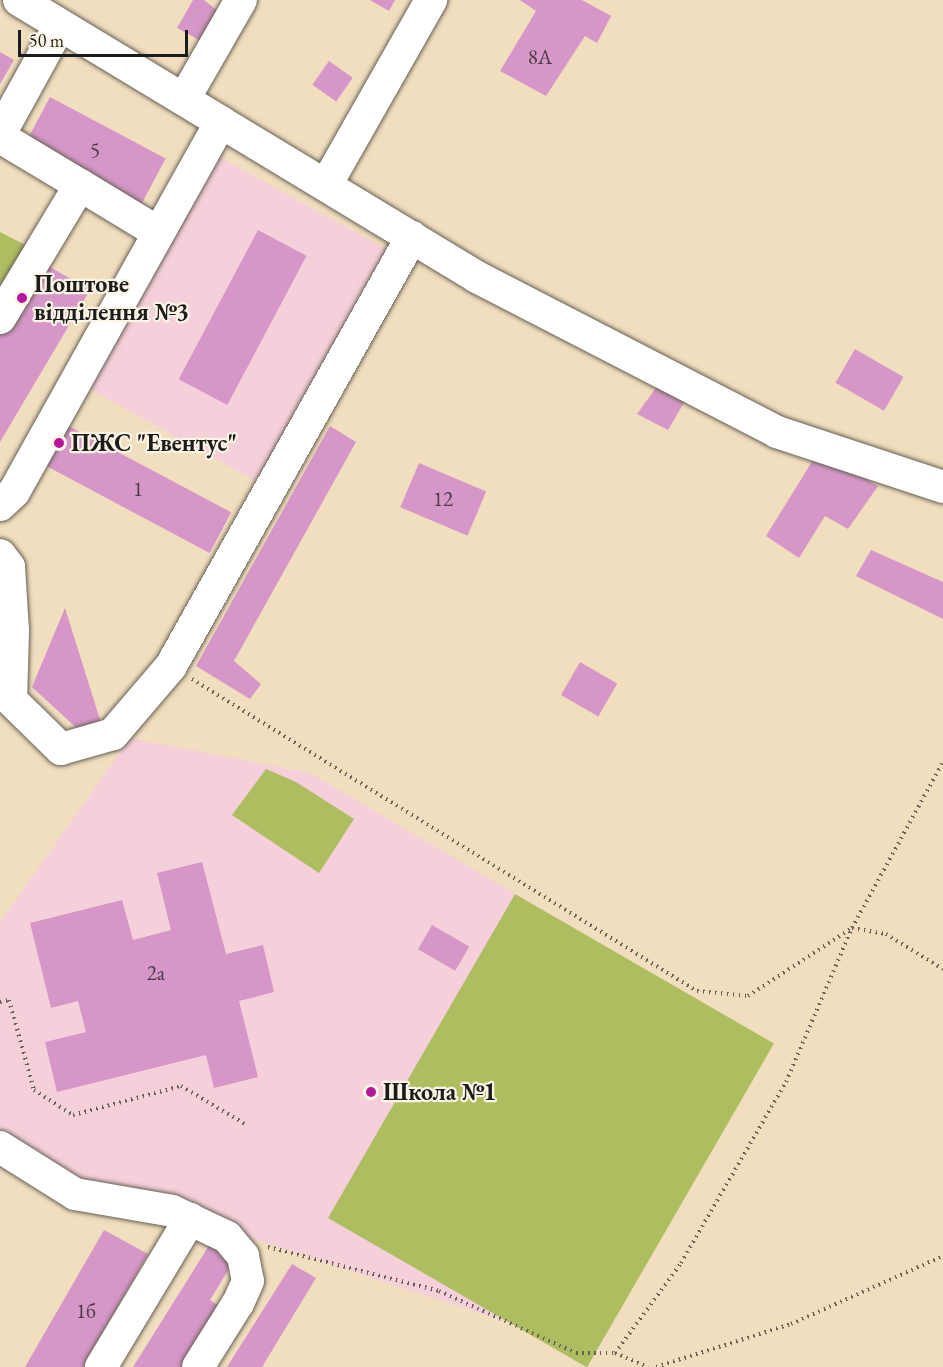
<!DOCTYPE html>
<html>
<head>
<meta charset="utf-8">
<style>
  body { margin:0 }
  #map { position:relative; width:943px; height:1367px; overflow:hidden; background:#f1debf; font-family:"EB Garamond",serif }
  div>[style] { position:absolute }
  .built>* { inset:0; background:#f5cfda; transform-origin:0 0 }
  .green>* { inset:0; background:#aebd60; transform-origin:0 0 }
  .building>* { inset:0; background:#d697c8; transform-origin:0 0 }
  .path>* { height:4px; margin-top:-2px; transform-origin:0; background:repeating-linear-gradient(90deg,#676055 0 1.5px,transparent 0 6px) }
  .roads { filter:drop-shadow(0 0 2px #676055) drop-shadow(0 0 2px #676055) }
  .minor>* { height:32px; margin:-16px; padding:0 16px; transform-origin:16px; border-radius:16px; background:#fff }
  .dots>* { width:16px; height:16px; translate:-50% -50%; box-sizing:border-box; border:3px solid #fcf5e5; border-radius:50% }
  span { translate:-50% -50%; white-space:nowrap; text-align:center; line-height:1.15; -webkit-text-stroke:4.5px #fcf5e5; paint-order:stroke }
  .number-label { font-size:21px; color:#4a3b47 }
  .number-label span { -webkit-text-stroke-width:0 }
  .poi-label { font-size:24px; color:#1c1c1c; font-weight:700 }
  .left { translate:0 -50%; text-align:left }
  .scale { position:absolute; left:18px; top:30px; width:170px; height:27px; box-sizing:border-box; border:3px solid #1c1c1c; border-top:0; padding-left:8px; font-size:18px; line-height:21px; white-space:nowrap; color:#1c1c1c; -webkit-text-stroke:4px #fcf5e5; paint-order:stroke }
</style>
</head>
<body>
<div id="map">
  <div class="built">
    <div style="left:218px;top:156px;width:196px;height:266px;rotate:29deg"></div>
    <div style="clip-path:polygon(130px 738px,310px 773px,773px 1045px,576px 1353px,515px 1325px,227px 1230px,80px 1190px,0 1140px,0 922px)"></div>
  </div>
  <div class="green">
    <div style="clip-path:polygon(0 232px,37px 251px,0 315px)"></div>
    <div style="clip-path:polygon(266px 769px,296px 782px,354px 819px,319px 873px,232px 815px)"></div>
    <div style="left:515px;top:894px;width:299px;height:374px;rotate:30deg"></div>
  </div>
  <div class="building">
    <div style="clip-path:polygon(193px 0,204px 0,223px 15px,205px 43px,177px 28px)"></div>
    <div style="clip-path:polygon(370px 0,395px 0,389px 11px)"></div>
    <div style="clip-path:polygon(520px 0,582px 0,611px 16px,597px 43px,585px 36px,546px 96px,500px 71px,536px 11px)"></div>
    <div style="clip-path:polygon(0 52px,14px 60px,0 84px)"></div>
    <div style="left:329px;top:61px;width:29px;height:29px;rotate:35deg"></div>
    <div style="left:50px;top:97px;width:131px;height:51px;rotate:28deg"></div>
    <div style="left:258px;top:230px;width:55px;height:169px;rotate:28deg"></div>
    <div style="clip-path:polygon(43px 263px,90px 290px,0 442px,0 335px)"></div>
    <div style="left:855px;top:349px;width:56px;height:39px;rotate:30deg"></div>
    <div style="clip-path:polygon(658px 385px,685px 401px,668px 430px,637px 414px)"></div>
    <div style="left:67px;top:425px;width:186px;height:46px;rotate:28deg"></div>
    <div style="clip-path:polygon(330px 426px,356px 442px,234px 661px,261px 684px,250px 699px,196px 666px)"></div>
    <div style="clip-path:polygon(818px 452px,878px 486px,848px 529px,825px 516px,799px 558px,766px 536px)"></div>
    <div style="left:419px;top:463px;width:73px;height:48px;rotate:23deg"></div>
    <div style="clip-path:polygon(871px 550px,943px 582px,943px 619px,856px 576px)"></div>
    <div style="clip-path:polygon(65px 608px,102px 726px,81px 732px,32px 687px)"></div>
    <div style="left:580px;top:662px;width:43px;height:38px;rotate:30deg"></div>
    <div style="clip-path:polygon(202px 862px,226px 954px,263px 945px,274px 992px,239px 1001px,258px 1077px,214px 1088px,206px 1055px,57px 1092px,45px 1042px,86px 1032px,78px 1001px,51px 1008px,30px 923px,122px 900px,133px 940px,171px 930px,157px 873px)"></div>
    <div style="left:432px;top:925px;width:43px;height:28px;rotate:30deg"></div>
    <div style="clip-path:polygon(104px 1230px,148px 1254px,83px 1367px,25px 1367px)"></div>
    <div style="clip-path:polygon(210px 1244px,235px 1259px,210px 1300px,225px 1310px,189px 1367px,133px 1367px)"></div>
    <div style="clip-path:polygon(292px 1264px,316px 1278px,262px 1367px,227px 1367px)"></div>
  </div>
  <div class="path">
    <div style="left:192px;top:679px;width:594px;rotate:31.71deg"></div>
    <div style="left:697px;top:991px;width:51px;rotate:5.6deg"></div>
    <div style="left:748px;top:996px;width:124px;rotate:-33.2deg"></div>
    <div style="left:852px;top:928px;width:189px;rotate:-61.3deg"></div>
    <div style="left:0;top:1002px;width:9px;rotate:-13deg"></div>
    <div style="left:9px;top:1000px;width:93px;rotate:74.5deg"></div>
    <div style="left:34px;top:1090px;width:46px;rotate:32.7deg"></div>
    <div style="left:73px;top:1115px;width:112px;rotate:-15deg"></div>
    <div style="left:181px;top:1086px;width:74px;rotate:30.7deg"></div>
    <div style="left:268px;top:1247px;width:177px;rotate:14.4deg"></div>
    <div style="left:439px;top:1291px;width:150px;rotate:24.3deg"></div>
    <div style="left:576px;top:1353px;width:39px"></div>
    <div style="left:615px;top:1353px;width:36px;rotate:23deg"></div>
    <div style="left:615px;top:1353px;width:112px;rotate:-53.7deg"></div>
    <div style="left:681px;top:1263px;width:209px;rotate:-59.9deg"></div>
    <div style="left:786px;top:1082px;width:168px;rotate:-66.8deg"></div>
    <div style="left:852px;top:928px;width:35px;rotate:10deg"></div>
    <div style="left:886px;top:934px;width:67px;rotate:31.6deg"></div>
    <div style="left:656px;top:1367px;width:142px;rotate:-17.7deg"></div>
    <div style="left:791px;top:1324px;width:167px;rotate:-24.1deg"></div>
  </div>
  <div class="roads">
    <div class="minor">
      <div style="left:19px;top:0;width:535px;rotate:31.17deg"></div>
      <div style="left:477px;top:277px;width:338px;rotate:27.3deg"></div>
      <div style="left:777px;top:432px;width:175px;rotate:18.3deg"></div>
      <div style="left:184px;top:99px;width:114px;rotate:-60.1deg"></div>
      <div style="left:0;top:134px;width:124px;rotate:-61.2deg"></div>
      <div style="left:0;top:137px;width:93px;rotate:31deg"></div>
      <div style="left:80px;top:185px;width:155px;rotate:121deg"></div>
      <div style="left:80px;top:185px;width:92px;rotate:31.3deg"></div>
      <div style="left:326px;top:185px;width:213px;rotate:-60.4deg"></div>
      <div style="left:0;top:505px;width:19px;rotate:-43deg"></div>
      <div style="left:14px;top:492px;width:424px;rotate:-60.8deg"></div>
      <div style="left:0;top:555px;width:15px;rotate:53deg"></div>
      <div style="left:9px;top:567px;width:63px;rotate:86.4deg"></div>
      <div style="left:13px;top:630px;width:70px;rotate:91.6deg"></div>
      <div style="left:11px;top:700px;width:70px;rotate:44.4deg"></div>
      <div style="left:61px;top:749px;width:54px;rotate:-16.1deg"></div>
      <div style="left:113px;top:734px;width:89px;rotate:-49.5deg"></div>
      <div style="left:171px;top:666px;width:492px;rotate:-60.7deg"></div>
      <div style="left:0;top:1147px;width:89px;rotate:32.1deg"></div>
      <div style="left:75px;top:1194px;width:98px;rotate:9.9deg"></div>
      <div style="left:172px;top:1211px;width:61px;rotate:25.3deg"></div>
      <div style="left:227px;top:1237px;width:25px;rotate:50deg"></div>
      <div style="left:243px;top:1256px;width:25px;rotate:79deg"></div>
      <div style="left:248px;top:1281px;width:24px;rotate:114deg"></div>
      <div style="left:238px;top:1303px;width:75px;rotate:122deg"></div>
      <div style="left:101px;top:1367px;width:173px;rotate:-59deg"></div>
    </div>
  </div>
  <div class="dots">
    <div style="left:22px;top:298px;background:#b5179e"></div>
    <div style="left:59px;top:443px;background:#b5179e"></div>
    <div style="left:371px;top:1092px;background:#b5179e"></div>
  </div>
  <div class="number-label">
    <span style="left:540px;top:57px">8А</span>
    <span style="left:95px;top:150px">5</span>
    <span style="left:138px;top:489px">1</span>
    <span style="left:443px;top:499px">12</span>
    <span style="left:156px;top:973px">2а</span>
    <span style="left:86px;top:1311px">1б</span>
  </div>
  <div class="poi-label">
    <span class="left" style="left:34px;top:298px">Поштове<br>відділення №3</span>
    <span class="left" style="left:71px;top:443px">ПЖС "Евентус"</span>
    <span class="left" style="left:383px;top:1092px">Школа №1</span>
  </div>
  <div class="scale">50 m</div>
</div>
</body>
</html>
